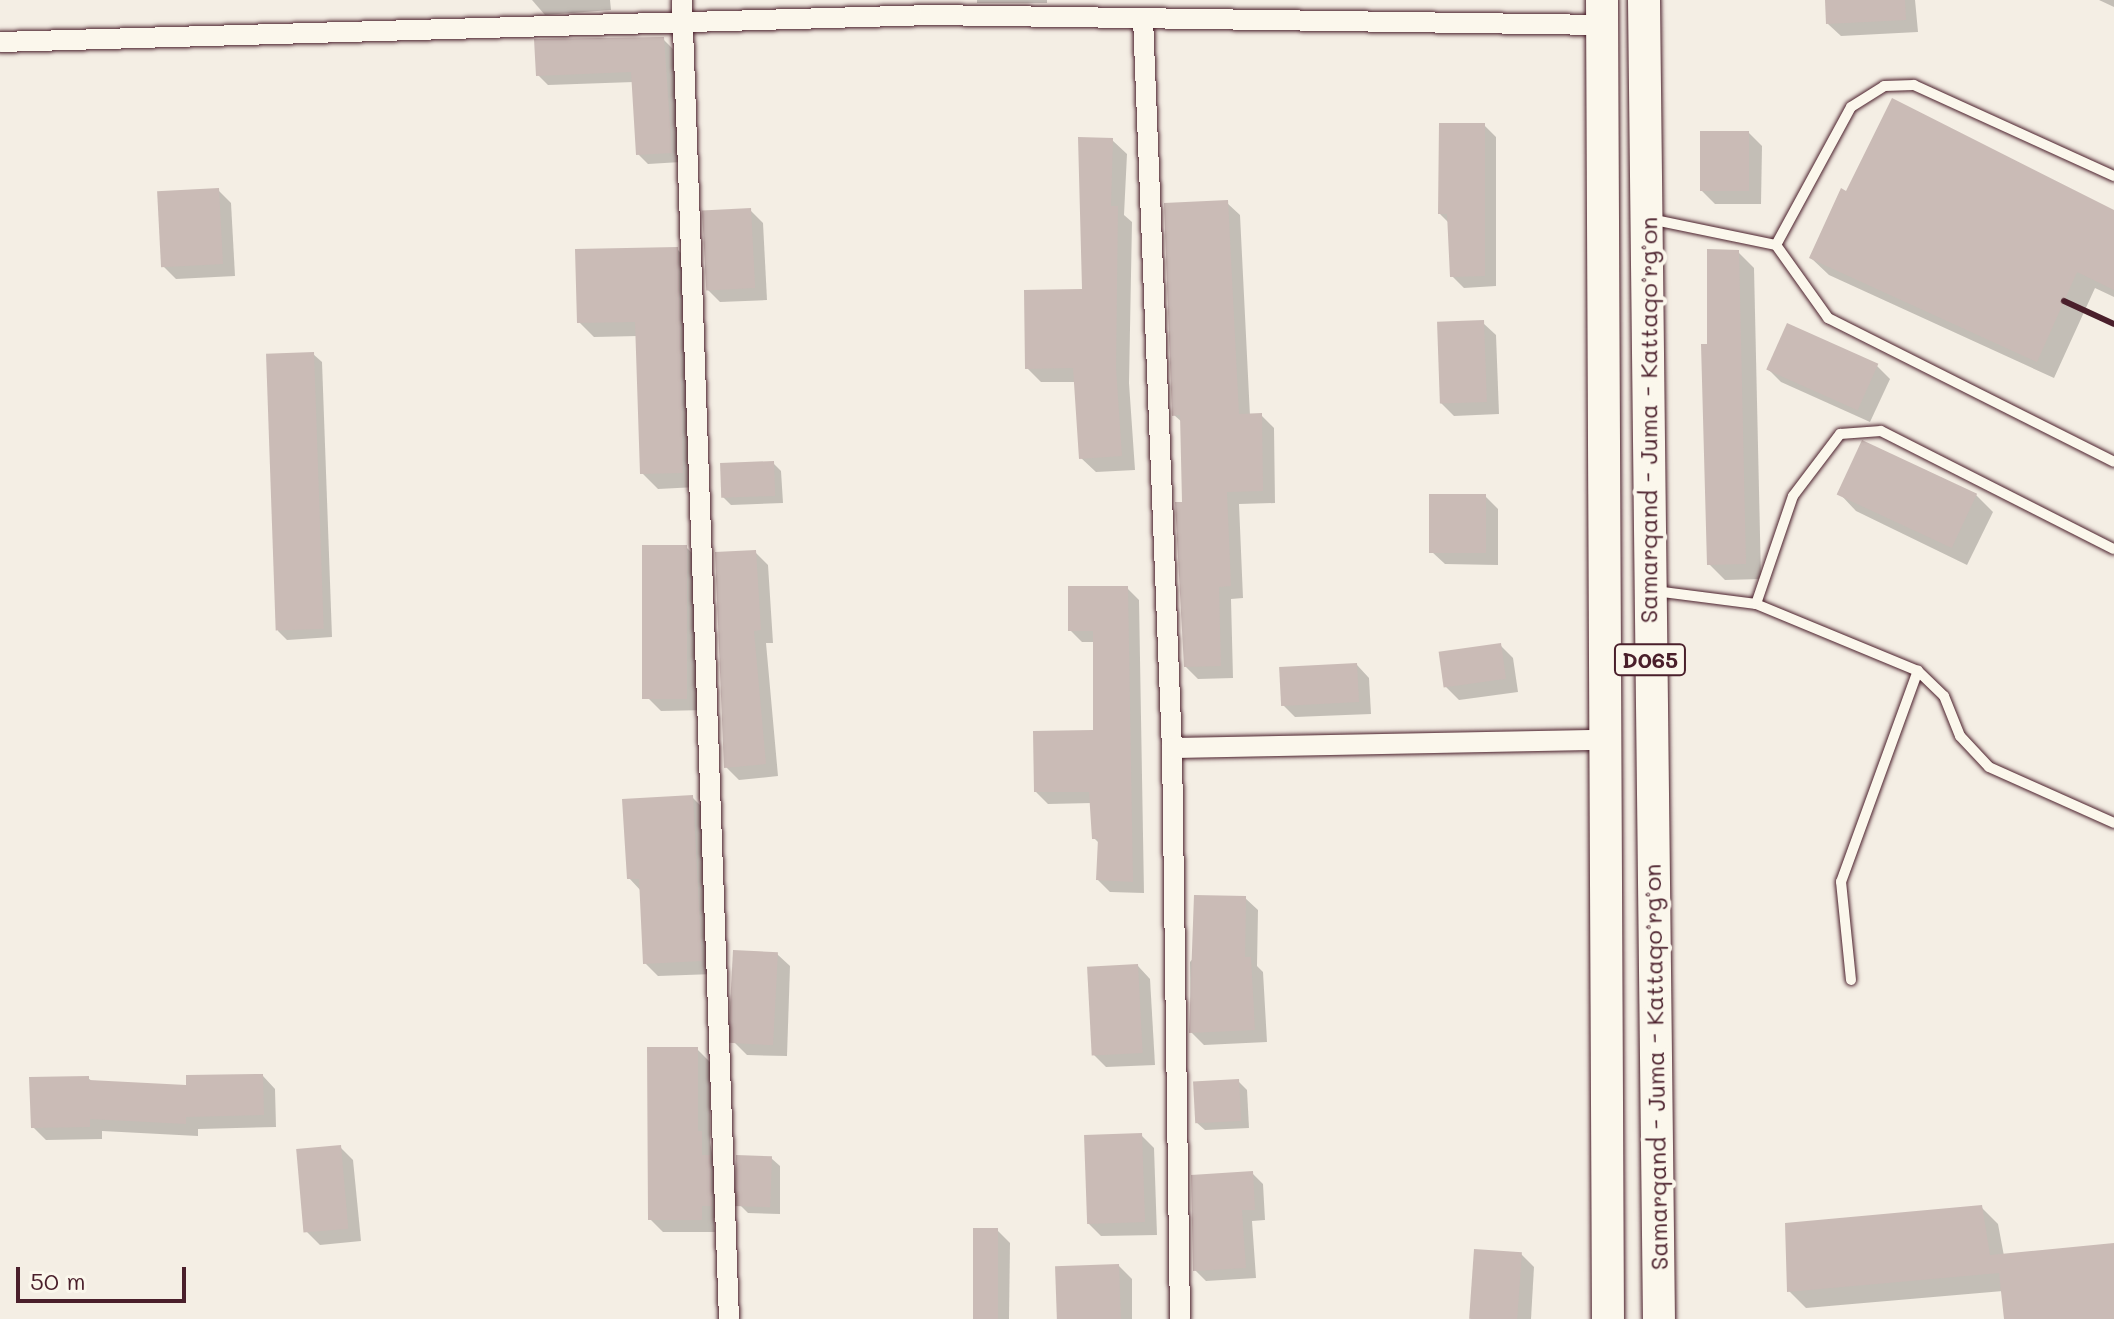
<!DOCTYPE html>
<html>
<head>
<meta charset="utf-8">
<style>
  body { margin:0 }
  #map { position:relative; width:2114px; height:1319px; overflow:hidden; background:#f4eee4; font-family:Mali,sans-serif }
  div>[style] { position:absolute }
  .shadow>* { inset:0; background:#0003; transform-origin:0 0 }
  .building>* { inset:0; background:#cabbb6; transform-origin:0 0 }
  .roads { filter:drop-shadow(0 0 2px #4a1f2b) drop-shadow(0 0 2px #4a1f2b) }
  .service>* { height:10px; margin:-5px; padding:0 5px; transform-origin:5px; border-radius:5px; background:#fbf7ec }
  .minor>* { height:20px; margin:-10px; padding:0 10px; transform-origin:10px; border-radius:10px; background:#fbf7ec }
  .primary>* { height:32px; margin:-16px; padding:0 16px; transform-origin:16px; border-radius:16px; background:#fbf7ec }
  .rail>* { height:6px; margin:-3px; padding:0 3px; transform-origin:3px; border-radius:3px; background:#4a1f2b }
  span { translate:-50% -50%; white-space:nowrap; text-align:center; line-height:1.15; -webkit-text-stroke:8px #fbf7ec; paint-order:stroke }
  .shield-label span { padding:2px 6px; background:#fbf7ec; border:2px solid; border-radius:6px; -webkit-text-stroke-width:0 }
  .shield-label { font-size:22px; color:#4a1f2b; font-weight:700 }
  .street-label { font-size:24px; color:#4a1f2b }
  .scale { position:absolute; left:16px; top:1267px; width:170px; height:36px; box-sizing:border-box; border:4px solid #4a1f2b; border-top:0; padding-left:10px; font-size:24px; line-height:28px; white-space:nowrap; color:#4a1f2b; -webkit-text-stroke:6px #fbf7ec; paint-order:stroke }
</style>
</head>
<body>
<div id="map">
  <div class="shadow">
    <div style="clip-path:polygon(532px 0,610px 0,611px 10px,545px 15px)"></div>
    <div style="left:977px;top:0;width:70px;height:3px"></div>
    <div style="clip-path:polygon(1827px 0,1915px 0,1918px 32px,1841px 36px,1828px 24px)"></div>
    <div style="clip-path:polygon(2099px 0,2114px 0,2114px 7px)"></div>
    <div style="clip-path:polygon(663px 39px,673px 49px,681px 162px,648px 164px,638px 154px,634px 82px,548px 85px,538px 75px)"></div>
    <div style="clip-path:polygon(1484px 125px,1496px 137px,1496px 286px,1464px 288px,1452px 276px,1450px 224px,1440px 214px)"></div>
    <div style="clip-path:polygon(1749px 133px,1762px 146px,1761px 204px,1715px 204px,1702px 191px)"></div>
    <div style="clip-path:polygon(1112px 140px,1127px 154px,1124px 215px,1132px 222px,1129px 383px,1135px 470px,1096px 472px,1081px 458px,1076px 382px,1041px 382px,1027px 368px,1084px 291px)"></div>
    <div style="clip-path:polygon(218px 190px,231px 203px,235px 276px,176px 279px,163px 266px)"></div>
    <div style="clip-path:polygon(1227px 203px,1240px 215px,1250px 416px,1261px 415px,1274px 428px,1275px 503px,1239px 504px,1243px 598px,1231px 599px,1233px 678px,1198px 679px,1185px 666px,1183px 423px,1174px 415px)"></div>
    <div style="clip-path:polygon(750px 210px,763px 223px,767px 300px,720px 302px,707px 289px)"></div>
    <div style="clip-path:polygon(2114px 212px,2114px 297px,2095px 288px,2054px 378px,1829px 275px,1811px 258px)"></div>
    <div style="clip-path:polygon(677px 249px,692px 264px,697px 487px,658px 489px,642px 473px,638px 336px,594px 337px,579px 322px)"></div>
    <div style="clip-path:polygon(1738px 252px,1754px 268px,1761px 579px,1725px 580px,1709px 564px,1709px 346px)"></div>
    <div style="clip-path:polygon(1483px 323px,1496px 335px,1499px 414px,1454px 416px,1441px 403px)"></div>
    <div style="clip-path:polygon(313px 354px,322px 362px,332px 637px,287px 640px,278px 631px)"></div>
    <div style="clip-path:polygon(1877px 366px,1890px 379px,1870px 422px,1781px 382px,1768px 369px)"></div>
    <div style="clip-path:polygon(1863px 442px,1976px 495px,1993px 512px,1967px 565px,1856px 511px,1839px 493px)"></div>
    <div style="clip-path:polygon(773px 463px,781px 471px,783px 503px,731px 505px,723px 497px)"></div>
    <div style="clip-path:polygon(1485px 496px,1498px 509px,1498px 565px,1445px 564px,1432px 552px)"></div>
    <div style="clip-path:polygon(686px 547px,699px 560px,706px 710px,661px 711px,648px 698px)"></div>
    <div style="clip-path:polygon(755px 552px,768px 565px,773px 643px,766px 643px,778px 776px,739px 780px,726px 767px)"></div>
    <div style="clip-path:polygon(1127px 588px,1139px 600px,1144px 893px,1110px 892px,1098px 880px,1100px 844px,1094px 838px,1092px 803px,1048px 804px,1036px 792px,1095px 732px,1095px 642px,1082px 642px,1070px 630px)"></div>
    <div style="clip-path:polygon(1500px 645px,1513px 658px,1518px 692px,1459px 700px,1446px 687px)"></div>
    <div style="clip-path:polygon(1357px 665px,1369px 678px,1371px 714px,1295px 717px,1282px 704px)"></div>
    <div style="clip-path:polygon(692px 797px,705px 810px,714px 974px,658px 976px,645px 963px,642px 892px,629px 878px)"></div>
    <div style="clip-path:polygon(1245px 898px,1258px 910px,1257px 966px,1263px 972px,1267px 1042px,1204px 1045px,1191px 1032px,1190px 962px)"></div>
    <div style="clip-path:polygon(777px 954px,790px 966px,787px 1056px,747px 1055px,734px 1042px)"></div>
    <div style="clip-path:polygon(1138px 966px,1150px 979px,1155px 1065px,1106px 1067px,1093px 1054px)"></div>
    <div style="clip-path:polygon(697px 1049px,710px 1062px,710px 1142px,724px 1218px,714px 1218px,715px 1232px,663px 1232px,650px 1219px)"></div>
    <div style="clip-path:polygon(263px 1076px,275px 1089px,276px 1127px,198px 1129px,198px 1136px,102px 1131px,102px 1139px,46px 1140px,33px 1127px,88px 1078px,93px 1082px,188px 1087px)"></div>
    <div style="clip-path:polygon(1238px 1081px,1247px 1090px,1249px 1128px,1205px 1130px,1196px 1122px)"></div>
    <div style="clip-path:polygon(1141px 1135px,1154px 1148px,1157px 1235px,1101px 1236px,1088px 1223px)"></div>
    <div style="clip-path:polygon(340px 1147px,353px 1160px,361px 1241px,320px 1245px,307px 1232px)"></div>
    <div style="clip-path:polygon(771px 1158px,780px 1166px,780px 1214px,748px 1213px,740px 1205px)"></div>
    <div style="clip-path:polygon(1252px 1173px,1263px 1184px,1265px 1220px,1252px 1221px,1256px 1278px,1206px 1281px,1195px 1270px)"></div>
    <div style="clip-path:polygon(1981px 1207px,1998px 1224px,2004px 1256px,2114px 1245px,2114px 1319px,2006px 1319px,2003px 1291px,1806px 1308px,1789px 1291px)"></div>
    <div style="clip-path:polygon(997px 1230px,1010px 1243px,1009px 1319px,974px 1319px)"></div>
    <div style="clip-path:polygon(1521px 1254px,1534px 1267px,1531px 1319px,1472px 1319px)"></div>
    <div style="clip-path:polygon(1119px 1266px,1132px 1279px,1132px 1319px,1058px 1319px)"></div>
  </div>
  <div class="building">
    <div style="clip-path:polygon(1825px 0,1905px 0,1906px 20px,1826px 24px)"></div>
    <div style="clip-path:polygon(664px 37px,672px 153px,636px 155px,631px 72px,536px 76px,534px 39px)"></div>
    <div style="clip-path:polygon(1892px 98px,2114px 210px,2114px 290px,2077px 272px,2037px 362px,1809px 258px,1841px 188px,1846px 191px)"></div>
    <div style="clip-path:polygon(1439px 123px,1485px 123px,1485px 276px,1450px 277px,1447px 214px,1438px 214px)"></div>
    <div style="left:1700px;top:131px;width:49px;height:60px"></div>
    <div style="clip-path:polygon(1078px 137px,1113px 138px,1111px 206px,1118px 206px,1116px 368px,1122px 456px,1079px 459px,1073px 368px,1025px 369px,1024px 290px,1082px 289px)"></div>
    <div style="left:219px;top:188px;width:76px;height:62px;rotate:87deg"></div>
    <div style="clip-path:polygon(1228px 200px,1239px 414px,1262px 413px,1263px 491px,1227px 492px,1231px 586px,1219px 587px,1221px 666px,1184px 667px,1175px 502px,1182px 502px,1180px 415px,1172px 416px,1164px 203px)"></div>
    <div style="left:751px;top:208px;width:80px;height:49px;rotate:87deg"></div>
    <div style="clip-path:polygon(678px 247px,683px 473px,640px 474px,635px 322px,577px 323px,575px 249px)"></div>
    <div style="clip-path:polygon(1707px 249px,1739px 250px,1746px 564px,1707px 565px,1701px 344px,1707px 344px)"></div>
    <div style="left:1484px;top:320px;width:82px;height:47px;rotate:88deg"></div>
    <div style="left:1787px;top:323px;width:100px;height:51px;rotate:24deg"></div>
    <div style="left:314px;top:352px;width:277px;height:48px;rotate:88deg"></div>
    <div style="left:1862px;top:440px;width:127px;height:60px;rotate:25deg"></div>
    <div style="left:774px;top:461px;width:35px;height:54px;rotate:88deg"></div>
    <div style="left:1486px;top:494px;width:59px;height:57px;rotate:90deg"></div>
    <div style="left:642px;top:545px;width:45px;height:154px"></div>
    <div style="clip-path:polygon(756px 550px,761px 630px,754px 631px,766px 764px,724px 768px,715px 552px)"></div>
    <div style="clip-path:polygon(1068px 586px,1128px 586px,1133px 882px,1096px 880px,1098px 839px,1092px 839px,1089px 792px,1034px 792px,1033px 731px,1093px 730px,1093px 631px,1068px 631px)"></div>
    <div style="left:1501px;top:643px;width:36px;height:63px;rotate:82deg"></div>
    <div style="left:1357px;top:663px;width:39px;height:78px;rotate:87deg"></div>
    <div style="clip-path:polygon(693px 795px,702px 961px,643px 964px,639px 879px,627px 879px,622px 799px)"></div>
    <div style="clip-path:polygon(1194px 895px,1246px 896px,1245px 957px,1251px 957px,1255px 1030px,1189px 1033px)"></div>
    <div style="left:733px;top:950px;width:45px;height:93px;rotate:3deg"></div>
    <div style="left:1138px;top:964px;width:89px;height:51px;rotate:87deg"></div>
    <div style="clip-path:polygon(647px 1047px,698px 1047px,698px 1131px,702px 1131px,702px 1155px,710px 1155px,712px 1206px,702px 1206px,702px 1220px,648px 1220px)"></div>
    <div style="clip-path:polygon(263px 1074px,264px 1115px,186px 1117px,186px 1124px,90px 1119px,90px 1127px,31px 1128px,29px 1077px,89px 1076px,89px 1080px,186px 1085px,186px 1075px)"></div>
    <div style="left:1239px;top:1079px;width:42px;height:46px;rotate:87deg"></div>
    <div style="left:1142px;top:1133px;width:89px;height:58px;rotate:88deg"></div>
    <div style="left:341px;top:1145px;width:84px;height:45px;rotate:85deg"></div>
    <div style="left:736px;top:1155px;width:36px;height:51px;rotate:2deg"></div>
    <div style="clip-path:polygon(1253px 1171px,1255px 1210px,1242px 1210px,1246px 1268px,1193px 1271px,1191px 1175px)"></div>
    <div style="clip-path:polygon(1982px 1205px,1990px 1255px,2114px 1243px,2114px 1319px,2004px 1319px,1999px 1273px,1787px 1292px,1785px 1223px)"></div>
    <div style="left:973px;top:1228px;width:25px;height:91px"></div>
    <div style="left:1474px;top:1249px;width:48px;height:70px;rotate:4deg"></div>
    <div style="left:1119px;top:1264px;width:55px;height:64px;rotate:88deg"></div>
  </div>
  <div class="roads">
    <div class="service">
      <div style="left:1650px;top:219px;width:129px;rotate:11.7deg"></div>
      <div style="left:1776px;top:245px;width:90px;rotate:54.5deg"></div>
      <div style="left:1828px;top:318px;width:320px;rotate:26.7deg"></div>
      <div style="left:1776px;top:245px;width:157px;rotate:-61.5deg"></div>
      <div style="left:1851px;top:107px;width:39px;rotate:-32deg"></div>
      <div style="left:1884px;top:86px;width:30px;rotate:-2deg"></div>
      <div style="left:1914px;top:85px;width:220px;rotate:24.5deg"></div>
      <div style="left:1655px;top:591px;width:102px;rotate:7.3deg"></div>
      <div style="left:1756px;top:604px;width:175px;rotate:22.5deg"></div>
      <div style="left:1918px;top:671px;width:36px;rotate:44deg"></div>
      <div style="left:1944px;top:696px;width:43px;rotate:68.2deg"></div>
      <div style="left:1960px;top:736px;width:42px;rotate:46.9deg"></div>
      <div style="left:1989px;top:767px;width:137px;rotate:24.1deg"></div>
      <div style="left:1756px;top:604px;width:114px;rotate:-71.1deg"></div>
      <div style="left:1793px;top:496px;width:78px;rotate:-52.8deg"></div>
      <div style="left:1840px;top:434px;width:41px;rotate:-4.2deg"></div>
      <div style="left:1881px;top:431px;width:261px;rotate:26.9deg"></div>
      <div style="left:1851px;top:980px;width:99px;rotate:-95.8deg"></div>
      <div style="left:1841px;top:882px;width:225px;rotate:-70deg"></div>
    </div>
    <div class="minor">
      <div style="left:682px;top:0;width:1320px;rotate:87.96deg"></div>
      <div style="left:1143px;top:18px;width:731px;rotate:87.73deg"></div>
      <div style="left:1172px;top:748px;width:571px;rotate:89.2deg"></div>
      <div style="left:0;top:42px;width:929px;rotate:-1.66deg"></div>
      <div style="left:929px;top:15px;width:673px;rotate:0.85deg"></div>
      <div style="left:1172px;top:748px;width:434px;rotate:-1.1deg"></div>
    </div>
    <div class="primary">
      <div style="left:1602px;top:0;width:1319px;rotate:89.74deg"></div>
      <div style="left:1644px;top:0;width:1319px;rotate:89.35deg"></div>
    </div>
  </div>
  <div class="rail">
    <div style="left:2064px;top:301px;width:55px;rotate:24.7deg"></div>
  </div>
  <div class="shield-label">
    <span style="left:1650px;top:660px">D065</span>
  </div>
  <div class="street-label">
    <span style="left:1648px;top:420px;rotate:-90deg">Samarqand - Juma - Kattaqo‘rg‘on</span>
    <span style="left:1655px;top:1067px;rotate:-91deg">Samarqand - Juma - Kattaqo‘rg‘on</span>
  </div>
  <div class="scale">50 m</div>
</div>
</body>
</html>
